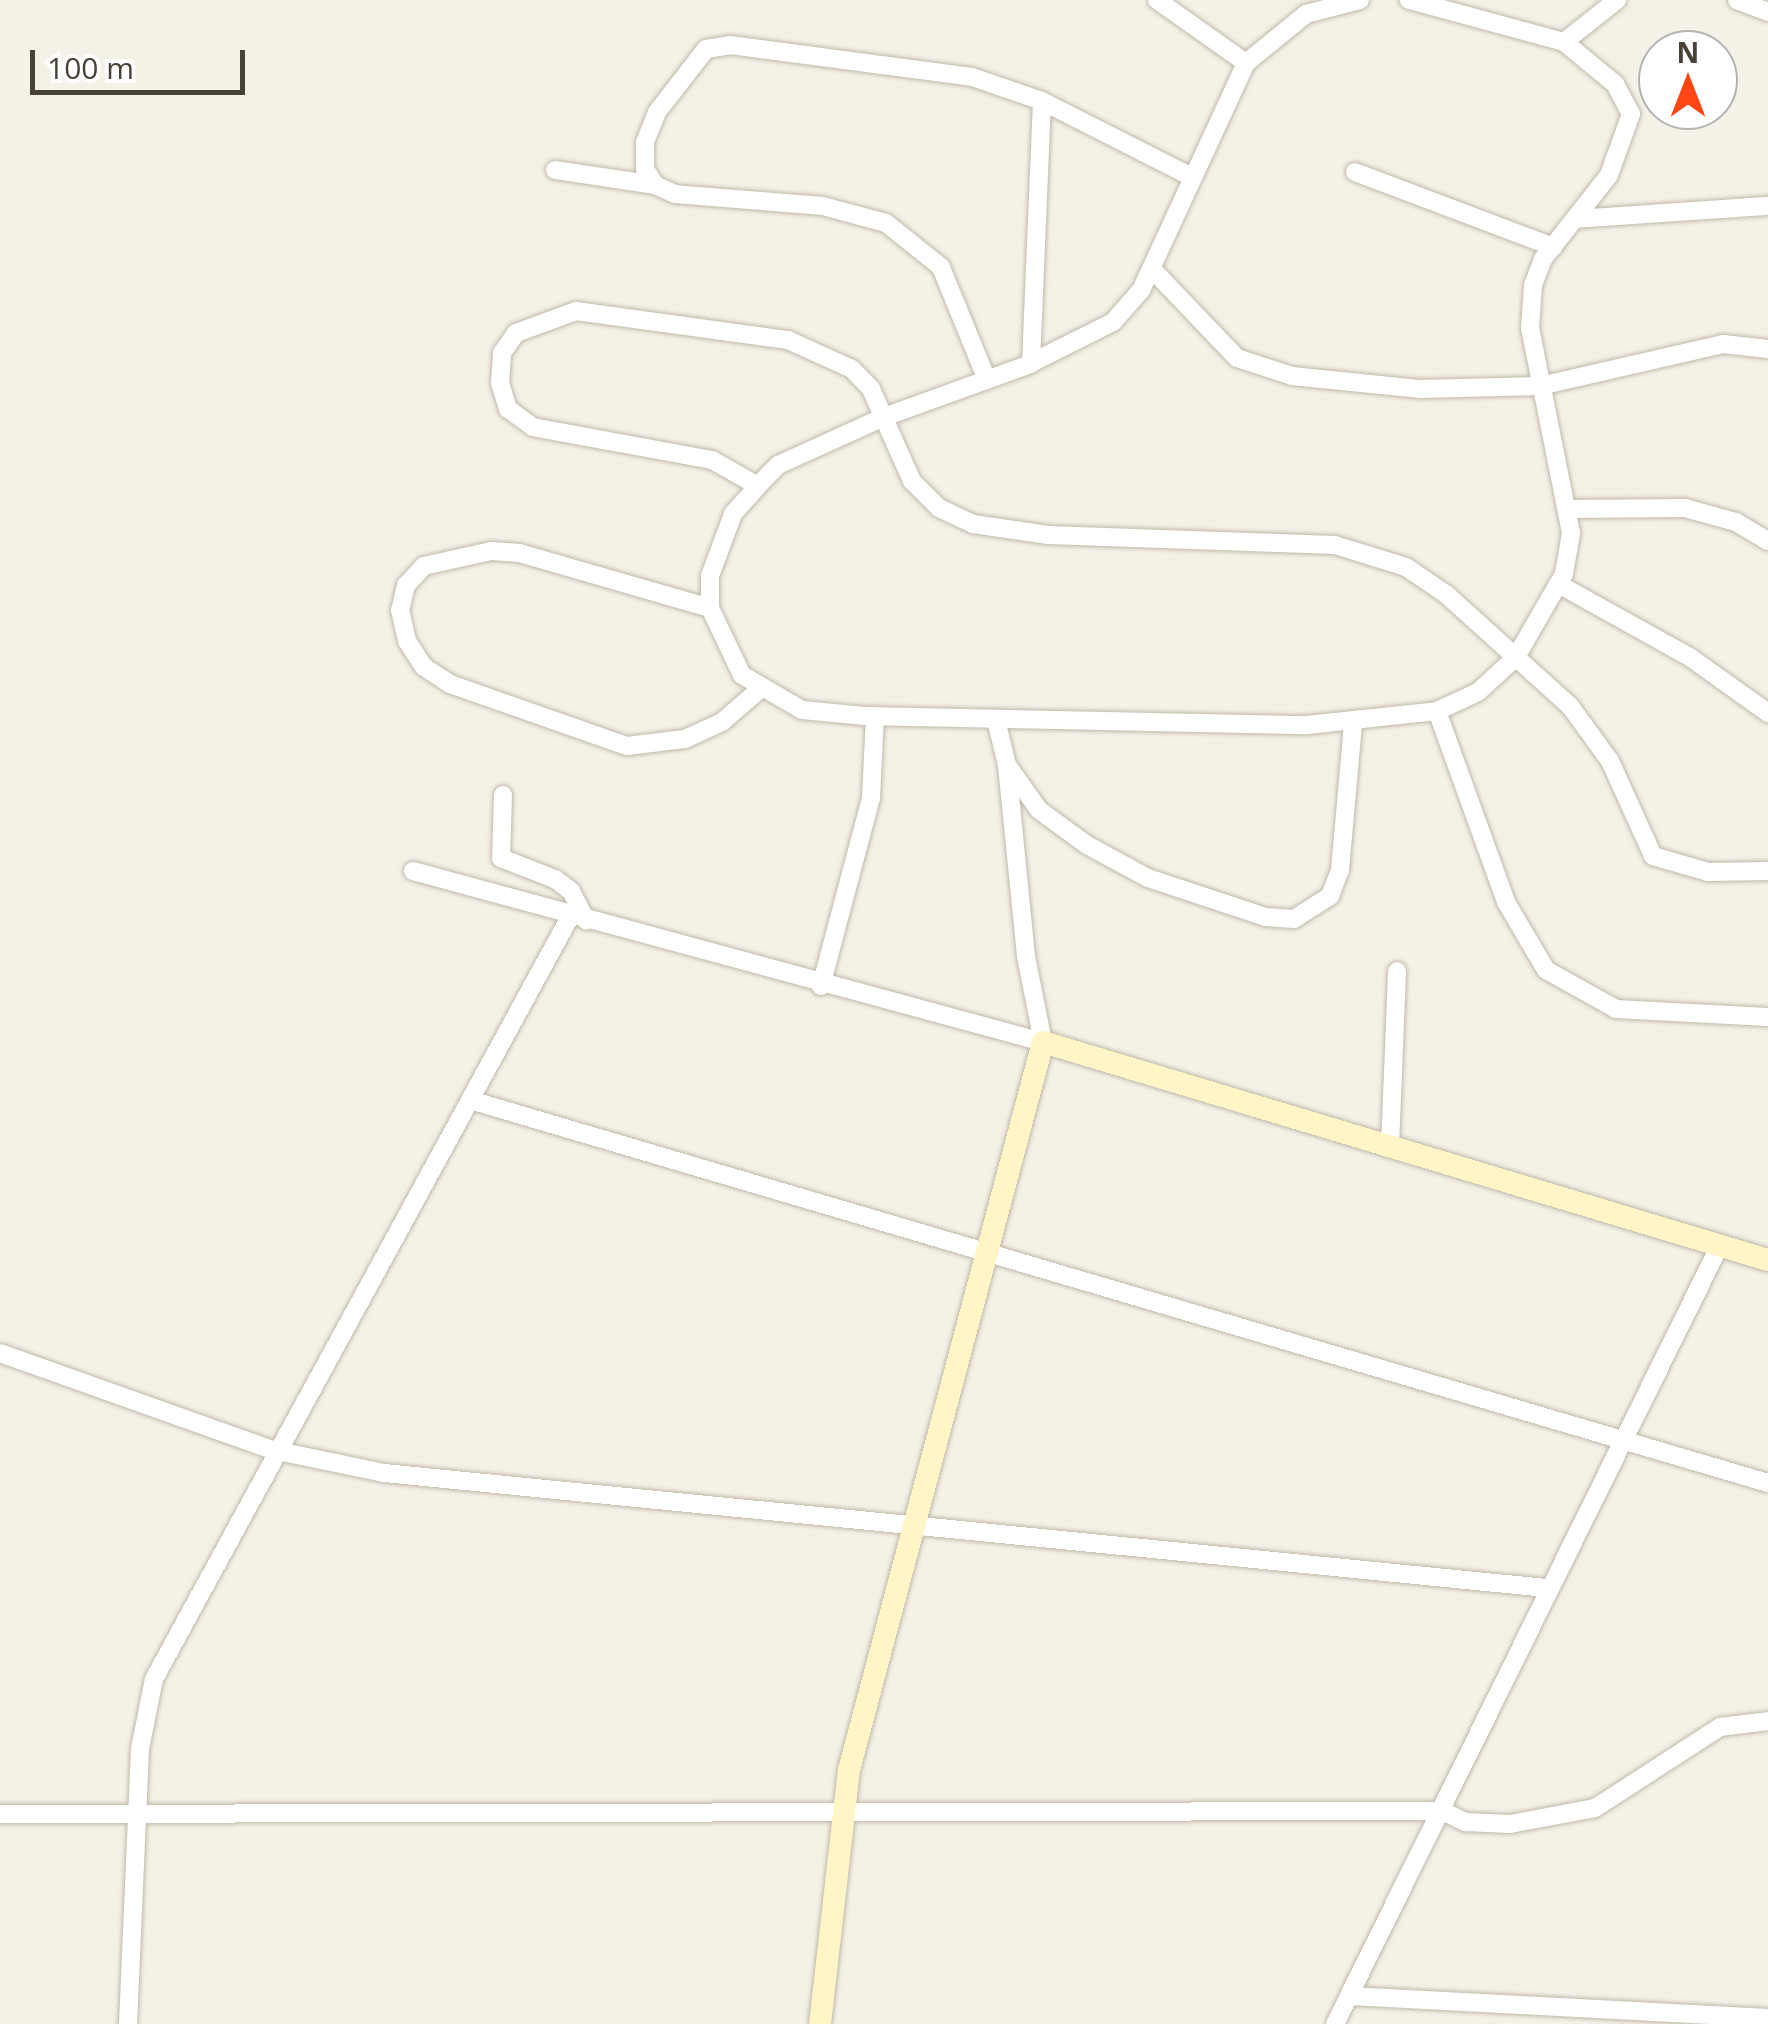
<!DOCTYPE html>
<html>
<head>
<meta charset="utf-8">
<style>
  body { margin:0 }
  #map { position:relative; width:1768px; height:2024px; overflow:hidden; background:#f4f1e7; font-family:"Open Sans",sans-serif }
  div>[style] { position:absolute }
  .roads { filter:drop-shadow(0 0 2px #c0b9a9) drop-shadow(0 0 2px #c0b9a9) }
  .street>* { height:18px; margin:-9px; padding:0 9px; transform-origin:9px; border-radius:9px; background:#fff }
  .secondary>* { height:22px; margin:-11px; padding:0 11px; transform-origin:11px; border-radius:11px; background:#fff5c6 }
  span { translate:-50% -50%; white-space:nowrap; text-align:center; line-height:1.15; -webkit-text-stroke:9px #fff; paint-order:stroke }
  .north { position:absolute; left:1638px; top:30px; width:100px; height:100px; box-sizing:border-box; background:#fff; border:2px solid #b5b3af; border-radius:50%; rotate:0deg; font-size:28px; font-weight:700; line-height:40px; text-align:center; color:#474136 }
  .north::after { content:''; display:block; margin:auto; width:35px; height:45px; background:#ff4513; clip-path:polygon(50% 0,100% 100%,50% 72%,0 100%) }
  .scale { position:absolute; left:30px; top:50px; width:215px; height:45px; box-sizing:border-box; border:5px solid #474136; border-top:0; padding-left:12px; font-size:30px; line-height:35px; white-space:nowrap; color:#474136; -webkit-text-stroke:8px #fff; paint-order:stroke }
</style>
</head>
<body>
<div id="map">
  <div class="roads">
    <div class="street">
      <div style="left:1157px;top:0;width:109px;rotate:35.3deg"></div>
      <div style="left:1360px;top:0;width:56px;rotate:165.5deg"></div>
      <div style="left:1306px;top:14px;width:77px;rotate:140.8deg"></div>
      <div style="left:1246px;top:63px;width:250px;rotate:114.8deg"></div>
      <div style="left:1141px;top:290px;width:43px;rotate:131.2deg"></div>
      <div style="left:1113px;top:322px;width:98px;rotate:153.4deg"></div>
      <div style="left:1025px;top:366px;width:150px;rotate:160.1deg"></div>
      <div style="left:884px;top:417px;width:116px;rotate:155.6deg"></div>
      <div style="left:778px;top:465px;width:29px;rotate:134deg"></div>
      <div style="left:758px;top:486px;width:38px;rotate:132deg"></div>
      <div style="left:733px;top:514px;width:66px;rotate:110.4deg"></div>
      <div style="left:710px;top:576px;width:32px;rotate:90deg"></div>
      <div style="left:710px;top:608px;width:74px;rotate:64.5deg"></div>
      <div style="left:742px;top:675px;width:69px;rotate:30.3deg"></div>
      <div style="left:802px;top:710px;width:63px;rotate:5.4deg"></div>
      <div style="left:865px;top:716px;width:442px;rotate:1.2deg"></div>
      <div style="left:1307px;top:725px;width:131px;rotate:-6.1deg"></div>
      <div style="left:1437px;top:711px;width:45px;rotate:-24.9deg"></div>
      <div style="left:1478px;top:692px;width:52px;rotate:-42.6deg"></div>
      <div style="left:1516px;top:657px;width:96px;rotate:-60deg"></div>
      <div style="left:1564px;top:574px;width:42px;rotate:-80.3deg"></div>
      <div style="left:1571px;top:533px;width:209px;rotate:-101.3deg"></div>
      <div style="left:1530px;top:328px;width:43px;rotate:-86deg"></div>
      <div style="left:1533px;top:285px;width:28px;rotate:-69deg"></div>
      <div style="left:1543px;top:259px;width:107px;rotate:-51.8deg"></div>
      <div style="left:1609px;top:175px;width:65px;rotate:-70.2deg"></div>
      <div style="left:1631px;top:114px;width:34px;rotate:-118deg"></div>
      <div style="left:1615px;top:84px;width:66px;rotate:-140.5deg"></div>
      <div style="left:1564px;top:42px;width:161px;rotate:-164.8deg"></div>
      <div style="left:1737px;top:0;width:33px;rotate:21deg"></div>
      <div style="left:1564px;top:42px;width:68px;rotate:-38.4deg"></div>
      <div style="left:555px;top:170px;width:101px;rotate:8.5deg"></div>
      <div style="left:1355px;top:172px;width:212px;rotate:20.7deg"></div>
      <div style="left:1575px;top:219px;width:193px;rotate:-3.9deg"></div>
      <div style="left:1152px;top:269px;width:123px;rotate:46.3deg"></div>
      <div style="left:1237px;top:358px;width:58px;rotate:18.1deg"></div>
      <div style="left:1292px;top:376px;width:130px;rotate:5.8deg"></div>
      <div style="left:1421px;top:389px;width:119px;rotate:-1.4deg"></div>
      <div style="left:1540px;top:386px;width:188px;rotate:-12.9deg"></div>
      <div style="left:1723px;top:344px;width:45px;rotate:6.3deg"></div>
      <div style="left:1031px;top:364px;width:263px;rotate:-87.6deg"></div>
      <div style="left:987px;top:380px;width:122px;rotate:-112.2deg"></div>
      <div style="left:941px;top:267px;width:70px;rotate:-141.3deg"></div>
      <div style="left:886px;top:223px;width:65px;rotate:-164.9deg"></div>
      <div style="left:823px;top:206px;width:148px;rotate:-175.4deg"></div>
      <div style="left:675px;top:194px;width:22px;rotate:-156deg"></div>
      <div style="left:655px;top:185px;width:19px;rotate:-122deg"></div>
      <div style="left:645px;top:169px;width:27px;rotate:-90deg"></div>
      <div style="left:645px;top:142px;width:32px;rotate:-68deg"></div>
      <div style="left:657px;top:112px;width:80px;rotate:-52.1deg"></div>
      <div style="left:706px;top:49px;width:24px;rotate:-9deg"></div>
      <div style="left:730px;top:45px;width:244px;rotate:7.5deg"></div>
      <div style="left:972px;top:77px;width:74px;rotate:18.9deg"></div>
      <div style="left:1042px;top:101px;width:168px;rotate:26.9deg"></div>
      <div style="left:758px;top:486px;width:53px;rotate:-150.5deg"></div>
      <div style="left:712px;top:460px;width:182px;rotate:-169.6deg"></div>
      <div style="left:533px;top:427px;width:31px;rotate:-144deg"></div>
      <div style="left:508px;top:409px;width:27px;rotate:-107deg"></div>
      <div style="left:500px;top:383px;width:30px;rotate:-86deg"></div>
      <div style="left:502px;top:353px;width:24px;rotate:-55deg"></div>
      <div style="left:516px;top:333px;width:64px;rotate:-20.1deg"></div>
      <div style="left:576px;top:311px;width:214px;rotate:7.8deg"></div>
      <div style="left:788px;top:340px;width:70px;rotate:24.4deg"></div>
      <div style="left:852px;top:369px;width:28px;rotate:46deg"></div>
      <div style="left:871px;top:389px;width:101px;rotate:66deg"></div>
      <div style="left:912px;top:481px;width:38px;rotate:45deg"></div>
      <div style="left:939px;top:508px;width:38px;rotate:25deg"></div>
      <div style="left:973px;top:524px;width:76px;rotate:8.3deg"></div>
      <div style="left:1048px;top:535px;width:287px;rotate:2deg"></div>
      <div style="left:1335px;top:545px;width:74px;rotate:17.2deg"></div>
      <div style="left:1406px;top:567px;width:50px;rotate:34.3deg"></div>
      <div style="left:1447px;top:595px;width:166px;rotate:42.1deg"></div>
      <div style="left:1570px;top:706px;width:68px;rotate:54deg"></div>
      <div style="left:1610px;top:761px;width:104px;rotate:65.6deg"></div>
      <div style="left:1653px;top:856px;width:57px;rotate:16.2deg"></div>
      <div style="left:1708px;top:872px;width:60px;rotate:-1deg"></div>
      <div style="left:1567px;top:509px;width:118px;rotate:-0.5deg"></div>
      <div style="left:1685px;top:508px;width:53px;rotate:15.4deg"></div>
      <div style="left:1736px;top:522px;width:37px;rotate:31deg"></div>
      <div style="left:1560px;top:585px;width:150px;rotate:29.1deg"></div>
      <div style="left:1691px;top:658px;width:95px;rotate:35.5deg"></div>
      <div style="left:710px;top:608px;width:198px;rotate:-163.9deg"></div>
      <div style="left:520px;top:553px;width:29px;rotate:-176deg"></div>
      <div style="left:491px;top:551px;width:69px;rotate:167.4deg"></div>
      <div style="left:424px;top:566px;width:26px;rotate:133deg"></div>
      <div style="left:406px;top:585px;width:26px;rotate:103deg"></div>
      <div style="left:400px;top:610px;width:32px;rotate:77deg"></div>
      <div style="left:407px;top:641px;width:31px;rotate:57deg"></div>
      <div style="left:424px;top:667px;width:31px;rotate:33deg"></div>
      <div style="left:450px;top:684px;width:188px;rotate:19.3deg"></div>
      <div style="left:627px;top:746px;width:58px;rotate:-6.9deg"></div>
      <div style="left:685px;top:739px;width:41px;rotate:-24.7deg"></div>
      <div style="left:722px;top:722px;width:50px;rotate:-41deg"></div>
      <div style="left:1437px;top:711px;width:203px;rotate:70.1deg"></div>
      <div style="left:1506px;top:902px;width:79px;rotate:59.5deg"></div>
      <div style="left:1546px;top:970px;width:80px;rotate:29.1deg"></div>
      <div style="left:1616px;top:1009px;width:152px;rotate:3deg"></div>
      <div style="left:996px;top:720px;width:46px;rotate:76.3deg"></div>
      <div style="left:1007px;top:765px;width:55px;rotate:54.6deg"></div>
      <div style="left:1039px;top:810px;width:59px;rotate:36.1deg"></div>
      <div style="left:1087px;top:845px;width:69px;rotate:28.4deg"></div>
      <div style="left:1148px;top:878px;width:123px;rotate:18.4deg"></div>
      <div style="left:1265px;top:917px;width:29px;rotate:4deg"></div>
      <div style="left:1294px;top:919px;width:43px;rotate:-32.6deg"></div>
      <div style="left:1330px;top:896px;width:28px;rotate:-69deg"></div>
      <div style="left:1340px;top:870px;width:148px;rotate:-84.9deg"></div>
      <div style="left:503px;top:795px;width:63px;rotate:91.8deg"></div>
      <div style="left:501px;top:858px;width:58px;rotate:21.3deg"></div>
      <div style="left:555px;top:879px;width:20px;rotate:37deg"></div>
      <div style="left:571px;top:891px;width:33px;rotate:63deg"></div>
      <div style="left:413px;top:871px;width:653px;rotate:15.19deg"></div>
      <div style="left:1043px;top:1042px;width:88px;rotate:-101.2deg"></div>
      <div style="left:1026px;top:956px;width:192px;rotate:-95.7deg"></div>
      <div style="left:821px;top:986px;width:195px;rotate:-75.1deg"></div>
      <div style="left:871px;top:798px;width:82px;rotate:-87.2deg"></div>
      <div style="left:470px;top:1100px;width:1353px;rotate:16.44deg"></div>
      <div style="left:1390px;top:1147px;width:176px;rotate:-87.7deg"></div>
      <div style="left:0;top:1353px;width:290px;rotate:19.6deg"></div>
      <div style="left:273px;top:1450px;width:113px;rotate:11.7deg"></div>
      <div style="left:384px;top:1473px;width:1168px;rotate:5.65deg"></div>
      <div style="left:0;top:1814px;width:1443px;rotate:-0.12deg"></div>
      <div style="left:1443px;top:1811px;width:25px;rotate:27deg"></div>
      <div style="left:1465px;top:1822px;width:45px;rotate:2.5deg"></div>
      <div style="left:1510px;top:1824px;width:86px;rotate:-10.7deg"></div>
      <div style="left:1595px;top:1808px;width:149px;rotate:-32.9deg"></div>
      <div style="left:1720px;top:1727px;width:48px;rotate:-7.1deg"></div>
      <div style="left:1349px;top:1996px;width:420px;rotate:3deg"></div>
      <div style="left:128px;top:2024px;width:275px;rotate:-87.5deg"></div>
      <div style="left:140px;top:1749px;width:71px;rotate:-78.7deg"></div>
      <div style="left:154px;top:1679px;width:870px;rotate:-61.37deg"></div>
      <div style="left:1335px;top:2024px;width:869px;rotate:-63.7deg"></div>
    </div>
    <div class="secondary">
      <div style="left:820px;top:2024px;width:256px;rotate:-83.5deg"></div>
      <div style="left:849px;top:1770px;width:753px;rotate:-75.08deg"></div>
      <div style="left:1043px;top:1042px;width:757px;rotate:16.74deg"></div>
    </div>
  </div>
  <div class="north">N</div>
  <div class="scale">100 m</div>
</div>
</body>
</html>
